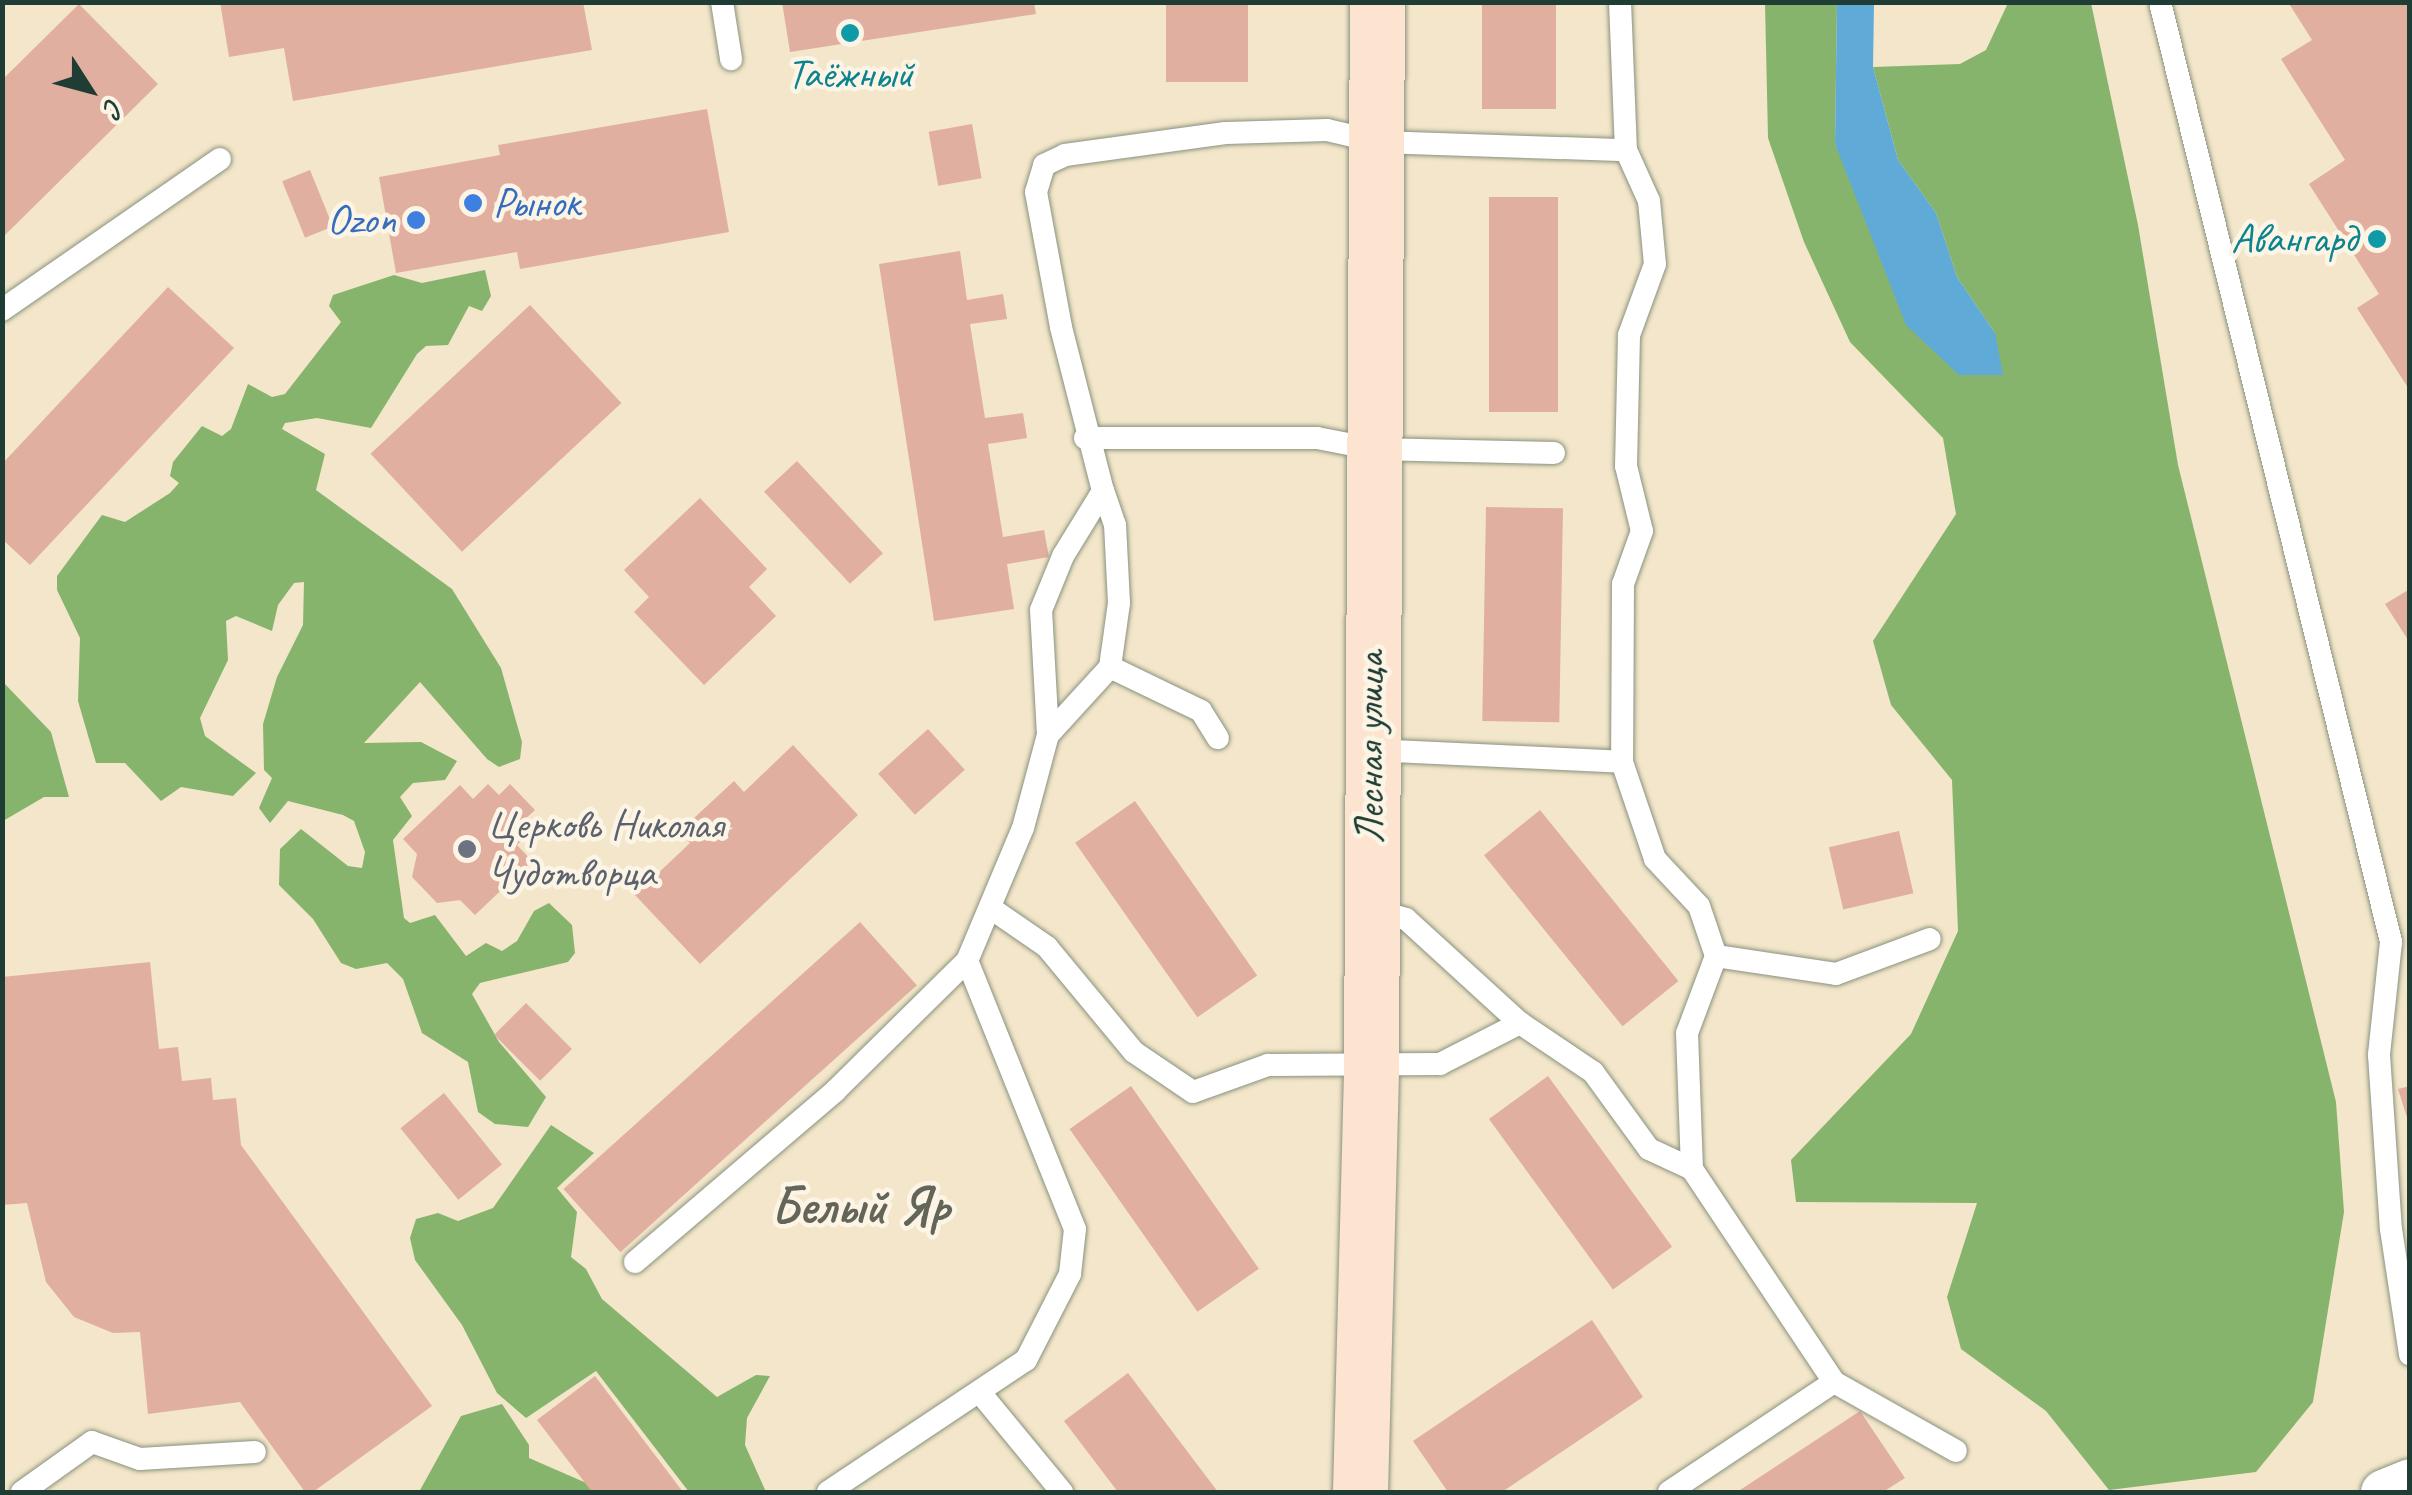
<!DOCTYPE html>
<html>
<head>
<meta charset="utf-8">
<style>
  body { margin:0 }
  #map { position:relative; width:2412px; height:1495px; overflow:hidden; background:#f3e6ca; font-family:Caveat,sans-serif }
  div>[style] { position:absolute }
  .forest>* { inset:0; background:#86b46c }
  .water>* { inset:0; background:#5faad7 }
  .building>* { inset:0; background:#e1af9f; transform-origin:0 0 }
  .roads { filter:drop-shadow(0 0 2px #89927f) drop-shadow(0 0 2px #89927f) }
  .lane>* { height:22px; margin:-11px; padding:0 11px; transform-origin:11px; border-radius:11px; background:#fff }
  .street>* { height:45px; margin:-22.5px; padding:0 22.5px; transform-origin:22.5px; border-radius:22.5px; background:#fff }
  .secondary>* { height:55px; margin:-27.5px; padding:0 27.5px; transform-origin:27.5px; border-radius:27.5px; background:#fde4d0 }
  .dots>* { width:28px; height:28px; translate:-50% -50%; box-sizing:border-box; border:5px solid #fcf5e5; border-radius:50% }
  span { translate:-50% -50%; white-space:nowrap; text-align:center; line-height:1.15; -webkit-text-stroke:9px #fcf5e5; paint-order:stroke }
  .culture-label { font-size:42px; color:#0d838f }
  .right { translate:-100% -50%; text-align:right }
  .shop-label { font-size:42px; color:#366cbe }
  .left { translate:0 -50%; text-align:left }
  .street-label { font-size:42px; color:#1f3d34 }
  .worship-label { font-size:42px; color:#5b616d }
  .district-label { font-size:52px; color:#636559; font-weight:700 }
  .frame { position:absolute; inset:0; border:5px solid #1f3d34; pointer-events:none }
  .north { position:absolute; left:40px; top:40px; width:100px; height:100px; -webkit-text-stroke:8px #fcf5e5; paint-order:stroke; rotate:126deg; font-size:28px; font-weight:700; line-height:40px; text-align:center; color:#1f3d34 }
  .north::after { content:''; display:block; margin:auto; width:35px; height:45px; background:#1f3d34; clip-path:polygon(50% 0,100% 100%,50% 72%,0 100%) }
</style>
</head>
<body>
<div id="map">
  <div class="forest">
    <div style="clip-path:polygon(1765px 3px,1837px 3px,1835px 144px,1867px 213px,1995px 333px,1957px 277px,1936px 213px,1898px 160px,1873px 67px,1960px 64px,1986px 50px,2008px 3px,2091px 3px,2138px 225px,2178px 465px,2336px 1102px,2344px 1212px,2313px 1402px,2256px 1472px,2109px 1490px,2046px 1411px,1961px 1349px,1947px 1297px,1977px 1203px,1796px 1202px,1791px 1160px,1911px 1034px,1958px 931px,1952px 780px,1891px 705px,1873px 641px,1956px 514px,1943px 438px,1850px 342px,1804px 242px,1768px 138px)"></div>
    <div style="clip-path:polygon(485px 270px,491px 296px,482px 311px,469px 306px,448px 345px,426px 346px,417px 354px,371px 428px,317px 418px,285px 423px,282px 429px,325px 454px,316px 490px,452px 589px,501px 668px,522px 742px,520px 759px,499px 767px,487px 759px,420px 682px,364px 743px,421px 742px,457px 761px,445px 780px,413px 783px,400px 797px,412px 816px,393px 840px,404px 918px,410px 923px,435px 915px,466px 956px,486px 943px,502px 951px,517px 941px,534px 911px,549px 903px,572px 925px,575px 953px,568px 962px,480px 983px,472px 994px,499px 1042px,546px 1097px,528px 1127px,495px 1124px,478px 1112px,468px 1062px,422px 1033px,403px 979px,387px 963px,356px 969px,341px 963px,313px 919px,279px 885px,280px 849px,301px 829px,348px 866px,362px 868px,365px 852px,354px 821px,343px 815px,288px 801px,270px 823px,259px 808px,272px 778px,264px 770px,263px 724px,277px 677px,303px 625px,304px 582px,294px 583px,278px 605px,272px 631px,236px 616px,226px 621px,228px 660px,200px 718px,205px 736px,256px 773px,233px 796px,181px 787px,161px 801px,125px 763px,96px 763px,78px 701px,80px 638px,57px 590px,57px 576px,102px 515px,125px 522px,170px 493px,179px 483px,170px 476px,173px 462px,202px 426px,222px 436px,231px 429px,248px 384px,272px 397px,285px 394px,341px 322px,329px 306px,333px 295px,394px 275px,422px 283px)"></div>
    <div style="clip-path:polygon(3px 682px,51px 732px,69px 797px,44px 797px,3px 821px)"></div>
    <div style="clip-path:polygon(551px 1125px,594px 1153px,557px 1188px,577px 1212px,571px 1257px,586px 1269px,602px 1299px,717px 1397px,756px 1375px,770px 1376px,747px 1418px,745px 1445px,766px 1492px,689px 1492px,596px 1371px,526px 1418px,497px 1393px,462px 1325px,415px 1260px,410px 1238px,416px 1219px,438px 1213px,458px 1221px,493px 1208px)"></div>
    <div style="clip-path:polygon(502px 1404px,529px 1445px,529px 1458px,607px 1492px,419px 1492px,461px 1416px)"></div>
  </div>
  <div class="water">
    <div style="clip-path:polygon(1837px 3px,1874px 3px,1873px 67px,1898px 160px,1936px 213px,1957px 277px,1995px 333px,2003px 375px,1959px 375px,1906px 325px,1835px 144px)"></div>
  </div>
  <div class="building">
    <div style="clip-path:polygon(220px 2px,583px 2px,592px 50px,293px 101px,284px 48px,229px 57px)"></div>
    <div style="clip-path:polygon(782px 2px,1034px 2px,1036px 14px,790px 52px)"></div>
    <div style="left:1166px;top:2px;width:82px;height:80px"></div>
    <div style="left:1482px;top:2px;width:74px;height:107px"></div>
    <div style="clip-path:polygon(2288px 2px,2410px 2px,2410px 391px,2357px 308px,2379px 294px,2309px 184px,2345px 160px,2281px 59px,2312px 40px)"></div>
    <div style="clip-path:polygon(79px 4px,158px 84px,2px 238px,2px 80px)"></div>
    <div style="clip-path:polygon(707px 109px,729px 232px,520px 269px,517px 252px,396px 273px,379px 177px,500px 155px,498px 145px)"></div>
    <div style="left:972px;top:124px;width:55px;height:44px;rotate:80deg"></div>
    <div style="left:310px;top:170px;width:61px;height:30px;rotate:68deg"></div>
    <div style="left:1489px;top:197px;width:69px;height:215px"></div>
    <div style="clip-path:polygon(960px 251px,967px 300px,1003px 294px,1007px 319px,970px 324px,985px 418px,1023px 413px,1027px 438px,988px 444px,1003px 537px,1044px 530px,1049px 557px,1007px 564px,1014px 609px,934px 621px,879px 264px)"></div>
    <div style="clip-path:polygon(168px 287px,234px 348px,30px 565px,2px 539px,2px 464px)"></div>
    <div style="left:530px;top:305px;width:134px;height:218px;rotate:47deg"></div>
    <div style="left:797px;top:461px;width:126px;height:45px;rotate:47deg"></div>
    <div style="clip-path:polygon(700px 498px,767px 569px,749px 587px,776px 616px,704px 685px,634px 612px,649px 597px,624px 570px)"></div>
    <div style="left:1486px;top:507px;width:77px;height:214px;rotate:1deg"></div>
    <div style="clip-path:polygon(2410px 589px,2410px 643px,2385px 604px)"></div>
    <div style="left:928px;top:729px;width:55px;height:67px;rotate:48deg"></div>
    <div style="clip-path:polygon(793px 745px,858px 815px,700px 964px,635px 895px,690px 843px,679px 832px,734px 781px,744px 792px)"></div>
    <div style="clip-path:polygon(488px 784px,499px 795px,510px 784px,535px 810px,523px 821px,532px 830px,517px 845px,532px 861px,475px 915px,460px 900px,437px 903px,412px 877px,417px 854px,403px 839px,460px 785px,473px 799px)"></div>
    <div style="left:1135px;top:801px;width:213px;height:73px;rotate:55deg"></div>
    <div style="left:1540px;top:810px;width:220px;height:72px;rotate:51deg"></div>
    <div style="left:1899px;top:831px;width:64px;height:72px;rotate:77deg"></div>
    <div style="left:860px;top:922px;width:85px;height:399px;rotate:48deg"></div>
    <div style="clip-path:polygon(150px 962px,159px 1049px,178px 1047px,182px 1081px,211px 1078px,213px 1100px,236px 1098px,241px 1145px,432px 1406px,313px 1492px,305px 1492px,240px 1402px,148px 1414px,140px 1332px,113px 1333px,74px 1317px,46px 1282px,27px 1203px,2px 1205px,2px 977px)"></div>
    <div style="left:526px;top:1003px;width:65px;height:45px;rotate:45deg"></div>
    <div style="left:1548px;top:1076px;width:211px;height:73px;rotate:54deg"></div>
    <div style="left:1131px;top:1086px;width:223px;height:75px;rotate:55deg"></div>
    <div style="clip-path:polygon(2410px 1086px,2410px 1124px,2409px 1124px,2398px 1089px)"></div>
    <div style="left:444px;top:1093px;width:92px;height:56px;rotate:51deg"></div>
    <div style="clip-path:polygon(1592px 1320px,1643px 1397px,1502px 1492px,1448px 1492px,1413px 1441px)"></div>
    <div style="clip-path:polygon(1128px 1373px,1218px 1492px,1118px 1492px,1064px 1421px)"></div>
    <div style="clip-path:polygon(595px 1376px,683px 1492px,592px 1492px,537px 1420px)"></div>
    <div style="clip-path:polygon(1860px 1411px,1905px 1478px,1883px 1492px,1737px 1492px)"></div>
  </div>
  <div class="roads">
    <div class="lane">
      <div style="left:722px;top:2px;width:58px;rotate:81deg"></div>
      <div style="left:1620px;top:2px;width:148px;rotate:87.7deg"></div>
      <div style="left:1626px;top:150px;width:56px;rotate:65.7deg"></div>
      <div style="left:1649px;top:201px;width:63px;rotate:84.6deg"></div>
      <div style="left:1655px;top:264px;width:76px;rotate:110.1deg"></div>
      <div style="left:1629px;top:335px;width:131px;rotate:91.3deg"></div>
      <div style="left:1626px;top:466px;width:67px;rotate:76.2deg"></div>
      <div style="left:1642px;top:531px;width:56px;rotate:109.7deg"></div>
      <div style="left:1623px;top:584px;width:178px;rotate:90.3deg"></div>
      <div style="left:1622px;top:762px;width:102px;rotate:71.2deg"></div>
      <div style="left:1655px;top:859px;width:64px;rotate:46.9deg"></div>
      <div style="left:1699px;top:906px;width:53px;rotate:71.2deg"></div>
      <div style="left:1716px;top:956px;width:82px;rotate:110.6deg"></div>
      <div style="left:1687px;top:1033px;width:136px;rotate:87.9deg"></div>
      <div style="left:2160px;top:2px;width:968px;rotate:76.19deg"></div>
      <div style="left:2391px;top:942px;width:114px;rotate:96.1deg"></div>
      <div style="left:2379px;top:1055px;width:174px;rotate:86.1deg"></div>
      <div style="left:2391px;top:1229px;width:127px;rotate:81.4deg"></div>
      <div style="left:2px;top:310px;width:265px;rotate:-34.7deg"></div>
      <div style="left:1085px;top:438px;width:232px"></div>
      <div style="left:1317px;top:438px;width:58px;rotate:10.9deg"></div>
      <div style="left:1374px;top:449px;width:180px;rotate:1.3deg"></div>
      <div style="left:1110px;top:667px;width:101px;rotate:25.8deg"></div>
      <div style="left:1201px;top:711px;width:32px;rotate:58deg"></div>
      <div style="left:1048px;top:735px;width:92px;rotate:-47.6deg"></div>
      <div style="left:1110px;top:667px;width:65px;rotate:-82deg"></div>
      <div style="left:1119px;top:603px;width:78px;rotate:-92.9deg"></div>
      <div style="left:1115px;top:525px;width:36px;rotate:-109deg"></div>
      <div style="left:1372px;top:750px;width:250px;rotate:2.7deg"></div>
      <div style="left:992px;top:909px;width:67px;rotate:34.6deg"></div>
      <div style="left:1047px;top:947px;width:136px;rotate:50.4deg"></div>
      <div style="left:1134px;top:1052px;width:71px;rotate:34.1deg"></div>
      <div style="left:1193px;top:1092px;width:80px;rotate:-19.8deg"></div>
      <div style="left:1268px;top:1065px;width:172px;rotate:-0.3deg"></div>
      <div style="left:1440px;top:1064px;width:90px;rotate:-27.1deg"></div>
      <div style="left:1373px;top:910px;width:34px;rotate:15deg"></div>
      <div style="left:1406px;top:919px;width:154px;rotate:42.4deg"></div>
      <div style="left:1520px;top:1023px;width:88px;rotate:33.9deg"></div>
      <div style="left:1593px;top:1072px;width:95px;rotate:54deg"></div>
      <div style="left:1649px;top:1149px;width:47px;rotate:24.9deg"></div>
      <div style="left:1692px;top:1169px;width:256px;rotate:56.3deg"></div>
      <div style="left:1834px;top:1382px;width:140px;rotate:29.5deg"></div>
      <div style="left:1716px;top:956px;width:121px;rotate:8.5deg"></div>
      <div style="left:1836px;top:974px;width:100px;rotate:-20.4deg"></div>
      <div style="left:635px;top:1262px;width:263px;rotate:-40.5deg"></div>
      <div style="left:835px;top:1091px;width:185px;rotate:-44.6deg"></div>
      <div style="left:982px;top:1395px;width:126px;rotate:50.5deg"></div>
      <div style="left:22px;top:1492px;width:86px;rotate:-35.5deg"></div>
      <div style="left:92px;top:1442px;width:51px;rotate:19.5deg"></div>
      <div style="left:140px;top:1459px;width:115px;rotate:-3.5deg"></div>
      <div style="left:828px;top:1492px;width:238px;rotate:-33.7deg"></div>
      <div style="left:1026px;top:1360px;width:97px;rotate:-62.9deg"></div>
      <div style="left:1070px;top:1274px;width:45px;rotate:-83.7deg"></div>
      <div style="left:1075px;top:1229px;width:289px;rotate:-111.9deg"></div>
      <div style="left:967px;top:961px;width:144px;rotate:-67.2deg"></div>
      <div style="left:1023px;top:828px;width:96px;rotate:-75deg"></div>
      <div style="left:1048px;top:735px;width:125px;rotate:-93.2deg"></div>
      <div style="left:1041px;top:610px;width:58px;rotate:-67.8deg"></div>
      <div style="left:1063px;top:556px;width:76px;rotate:-58.4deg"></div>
      <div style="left:1103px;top:491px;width:169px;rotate:-104.4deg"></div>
      <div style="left:1061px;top:327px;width:137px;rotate:-100.5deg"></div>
      <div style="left:1036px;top:192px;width:28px;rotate:-73deg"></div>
      <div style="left:1044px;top:165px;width:23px;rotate:-25deg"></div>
      <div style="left:1065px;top:155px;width:162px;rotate:-7.8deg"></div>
      <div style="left:1226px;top:133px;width:101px;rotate:-1.7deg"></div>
      <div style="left:1327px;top:130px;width:53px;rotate:13deg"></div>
      <div style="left:1379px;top:142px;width:247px;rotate:1.9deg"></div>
      <div style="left:1669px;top:1492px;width:198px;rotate:-33.7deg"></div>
    </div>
    <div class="street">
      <div style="left:2383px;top:1492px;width:29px;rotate:-22deg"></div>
    </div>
    <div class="secondary">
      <div style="left:1360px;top:1492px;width:425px;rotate:-88.5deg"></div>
      <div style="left:1371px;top:1067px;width:1065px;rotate:-89.68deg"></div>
    </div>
  </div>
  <div class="dots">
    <div style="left:850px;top:33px;background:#0f9aa8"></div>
    <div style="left:473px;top:203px;background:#3f7fe0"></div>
    <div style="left:416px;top:220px;background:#3f7fe0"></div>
    <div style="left:2377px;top:239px;background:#0f9aa8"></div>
    <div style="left:467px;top:849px;background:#6b7280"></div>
  </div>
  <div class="culture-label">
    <span style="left:850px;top:74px">Таёжный</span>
    <span class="right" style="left:2357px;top:239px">Авангард</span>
  </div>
  <div class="shop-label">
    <span class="left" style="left:493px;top:203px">Рынок</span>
    <span class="right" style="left:396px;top:220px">Ozon</span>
  </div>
  <div class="street-label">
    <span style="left:1370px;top:748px;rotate:-90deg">Лесная улица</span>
  </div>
  <div class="worship-label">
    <span class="left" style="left:487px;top:849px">Церковь Николая<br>Чудотворца</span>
  </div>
  <div class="district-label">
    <span style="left:860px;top:1207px">Белый Яр</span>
  </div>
  <div class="frame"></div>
  <div class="north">С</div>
</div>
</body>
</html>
